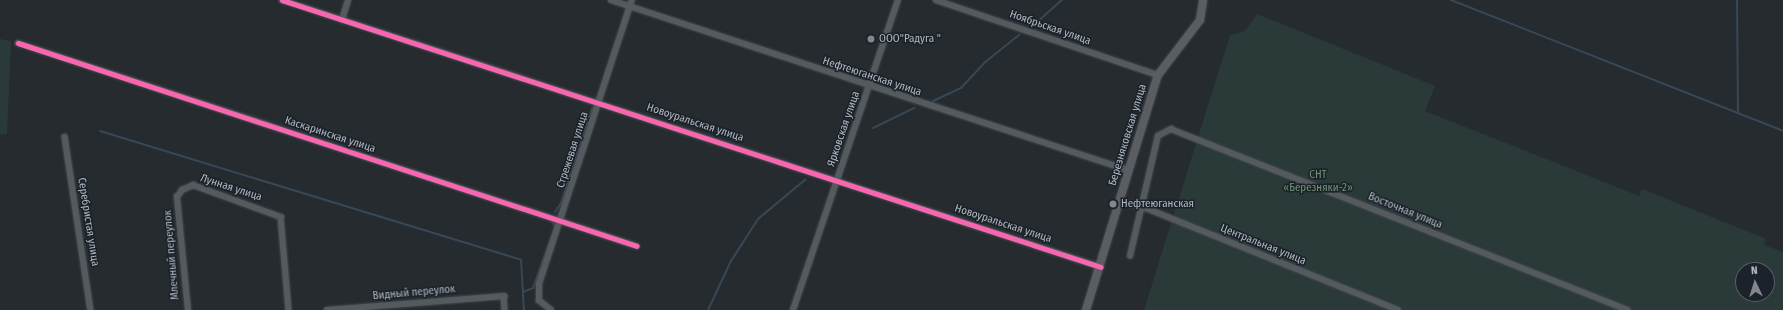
<!DOCTYPE html>
<html>
<head>
<meta charset="utf-8">
<style>
  body { margin:0 }
  #map { position:relative; width:1783px; height:310px; overflow:hidden; background:#262b30; font-family:"Fira Sans Condensed",sans-serif }
  div>[style] { position:absolute }
  .green>* { inset:0; background:#293a39 }
  .stream>* { height:2px; margin:-1px; padding:0 1px; transform-origin:1px; border-radius:1px; background:#374857 }
  .roads { filter:drop-shadow(0 0 1px #44474b) drop-shadow(0 0 1px #44474b) }
  .street>* { height:5.5px; margin:-2.75px; padding:0 2.75px; transform-origin:2.75px; border-radius:2.75px; background:#555a5f }
  .secondary>* { height:8px; margin:-4px; padding:0 4px; transform-origin:4px; border-radius:4px; background:#5a5d62 }
  .cycleway>* { height:5px; margin:-2.5px; padding:0 2.5px; transform-origin:2.5px; border-radius:2.5px; background:#f766af }
  .dots>* { width:11px; height:11px; translate:-50% -50%; box-sizing:border-box; border:2px solid #1b2229; border-radius:50% }
  span { translate:-50% -50%; white-space:nowrap; text-align:center; line-height:1.15; -webkit-text-stroke:3px #1b2229; paint-order:stroke }
  .street-label { font-size:11px; color:#b0b8c1 }
  .poi-label { font-size:11px; color:#b0b8c1 }
  .left { translate:0 -50%; text-align:left }
  .park-label { font-size:11px; color:#729476 }
  .north { position:absolute; left:1735px; top:262px; width:40px; height:40px; box-sizing:border-box; background:#1b2229; border:1px solid #575e66; border-radius:50%; rotate:356deg; font-size:11px; font-weight:700; line-height:16px; text-align:center; color:#b0b8c1 }
  .north::after { content:''; display:block; margin:auto; width:14px; height:18px; background:#80878e; clip-path:polygon(50% 0,100% 100%,50% 72%,0 100%) }
</style>
</head>
<body>
<div id="map">
  <div class="green">
    <div style="clip-path:polygon(evenodd,1257px 14px,1435px 86px,1425px 111px,1639px 196px,1642px 189px,1766px 239px,1764px 245px,1783px 252px,1783px 310px,1144px 310px,1230px 35px,1245px 31px,1257px 14px,1743px 270px,1767px 270px,1767px 294px,1743px 294px,1743px 270px)"></div>
    <div style="clip-path:polygon(0 39px,11px 41px,7px 134px,0 135px)"></div>
  </div>
  <div class="stream">
    <div style="left:1451px;top:0;width:357px;rotate:21.5deg"></div>
    <div style="left:1737px;top:0;width:113px;rotate:89.5deg"></div>
    <div style="left:1035px;top:24px;width:36px;rotate:-42deg"></div>
    <div style="left:933px;top:101px;width:31px;rotate:-25deg"></div>
    <div style="left:961px;top:88px;width:34px;rotate:-47deg"></div>
    <div style="left:984px;top:63px;width:45px;rotate:-38.7deg"></div>
    <div style="left:873px;top:128px;width:46px;rotate:-26deg"></div>
    <div style="left:100px;top:131px;width:440px;rotate:17deg"></div>
    <div style="left:521px;top:260px;width:50px;rotate:86.6deg"></div>
    <div style="left:555px;top:212px;width:11px;rotate:-56deg"></div>
    <div style="left:561px;top:203px;width:100px;rotate:-71.9deg"></div>
    <div style="left:523px;top:292px;width:11px;rotate:-22deg"></div>
    <div style="left:533px;top:288px;width:65px;rotate:-70.2deg"></div>
    <div style="left:555px;top:227px;width:6px;rotate:-121deg"></div>
    <div style="left:708px;top:310px;width:54px;rotate:-64.9deg"></div>
    <div style="left:731px;top:261px;width:50px;rotate:-57.3deg"></div>
    <div style="left:758px;top:219px;width:62px;rotate:-39.8deg"></div>
  </div>
  <div class="roads">
    <div class="street">
      <div style="left:282px;top:0;width:861px;rotate:18.06deg"></div>
      <div style="left:611px;top:0;width:544px;rotate:18.2deg"></div>
      <div style="left:936px;top:0;width:234px;rotate:18.7deg"></div>
      <div style="left:342px;top:20px;width:21px;rotate:-73deg"></div>
      <div style="left:18px;top:43px;width:651px;rotate:18.16deg"></div>
      <div style="left:65px;top:137px;width:175px;rotate:81.5deg"></div>
      <div style="left:1119px;top:202px;width:22px;rotate:10deg"></div>
      <div style="left:1141px;top:206px;width:277px;rotate:22deg"></div>
      <div style="left:1130px;top:256px;width:123px;rotate:-76.9deg"></div>
      <div style="left:1158px;top:136px;width:15px;rotate:-28deg"></div>
      <div style="left:1171px;top:129px;width:491px;rotate:21.6deg"></div>
      <div style="left:188px;top:310px;width:114px;rotate:-95.6deg"></div>
      <div style="left:177px;top:197px;width:9px;rotate:-54deg"></div>
      <div style="left:182px;top:190px;width:12px;rotate:-24deg"></div>
      <div style="left:193px;top:185px;width:94px;rotate:20deg"></div>
      <div style="left:281px;top:217px;width:93px;rotate:85.1deg"></div>
      <div style="left:327px;top:310px;width:178px;rotate:-4.5deg"></div>
      <div style="left:504px;top:296px;width:14px;rotate:86deg"></div>
      <div style="left:551px;top:310px;width:15px;rotate:-143deg"></div>
      <div style="left:539px;top:301px;width:17px;rotate:-90deg"></div>
      <div style="left:539px;top:284px;width:299px;rotate:-71.9deg"></div>
      <div style="left:793px;top:310px;width:327px;rotate:-71.3deg"></div>
    </div>
    <div class="secondary">
      <div style="left:1086px;top:310px;width:246px;rotate:-73deg"></div>
      <div style="left:1158px;top:75px;width:69px;rotate:-52.6deg"></div>
      <div style="left:1200px;top:20px;width:20px;rotate:-81deg"></div>
    </div>
  </div>
  <div class="cycleway">
    <div style="left:282px;top:0;width:861px;rotate:18.06deg"></div>
    <div style="left:18px;top:43px;width:651px;rotate:18.16deg"></div>
  </div>
  <div class="dots">
    <div style="left:871px;top:39px;background:#80878e"></div>
    <div style="left:1113px;top:204px;background:#80878e"></div>
  </div>
  <div class="street-label">
    <span style="left:1050px;top:28px;rotate:19deg">Ноябрьская улица</span>
    <span style="left:872px;top:77px;rotate:18deg">Нефтеюганская улица</span>
    <span style="left:695px;top:123px;rotate:18deg">Новоуральская улица</span>
    <span style="left:844px;top:129px;rotate:-71deg">Ярковская улица</span>
    <span style="left:330px;top:135px;rotate:18deg">Каскаринская улица</span>
    <span style="left:1128px;top:135px;rotate:-73deg">Березняковская улица</span>
    <span style="left:573px;top:150px;rotate:-72deg">Стрежевая улица</span>
    <span style="left:231px;top:188px;rotate:18deg">Лунная улица</span>
    <span style="left:1405px;top:211px;rotate:22deg">Восточная улица</span>
    <span style="left:88px;top:222px;rotate:81deg">Серебристая улица</span>
    <span style="left:1003px;top:224px;rotate:18deg">Новоуральская улица</span>
    <span style="left:1263px;top:245px;rotate:22deg">Центральная улица</span>
    <span style="left:172px;top:255px;rotate:-95deg">Млечный переулок</span>
    <span style="left:414px;top:293px;rotate:-5deg">Видный переулок</span>
  </div>
  <div class="poi-label">
    <span class="left" style="left:879px;top:39px">ООО"Радуга "</span>
    <span class="left" style="left:1121px;top:204px">Нефтеюганская</span>
  </div>
  <div class="park-label">
    <span style="left:1318px;top:182px">СНТ<br>«Березняки-2»</span>
  </div>
  <div class="north">N</div>
</div>
</body>
</html>
